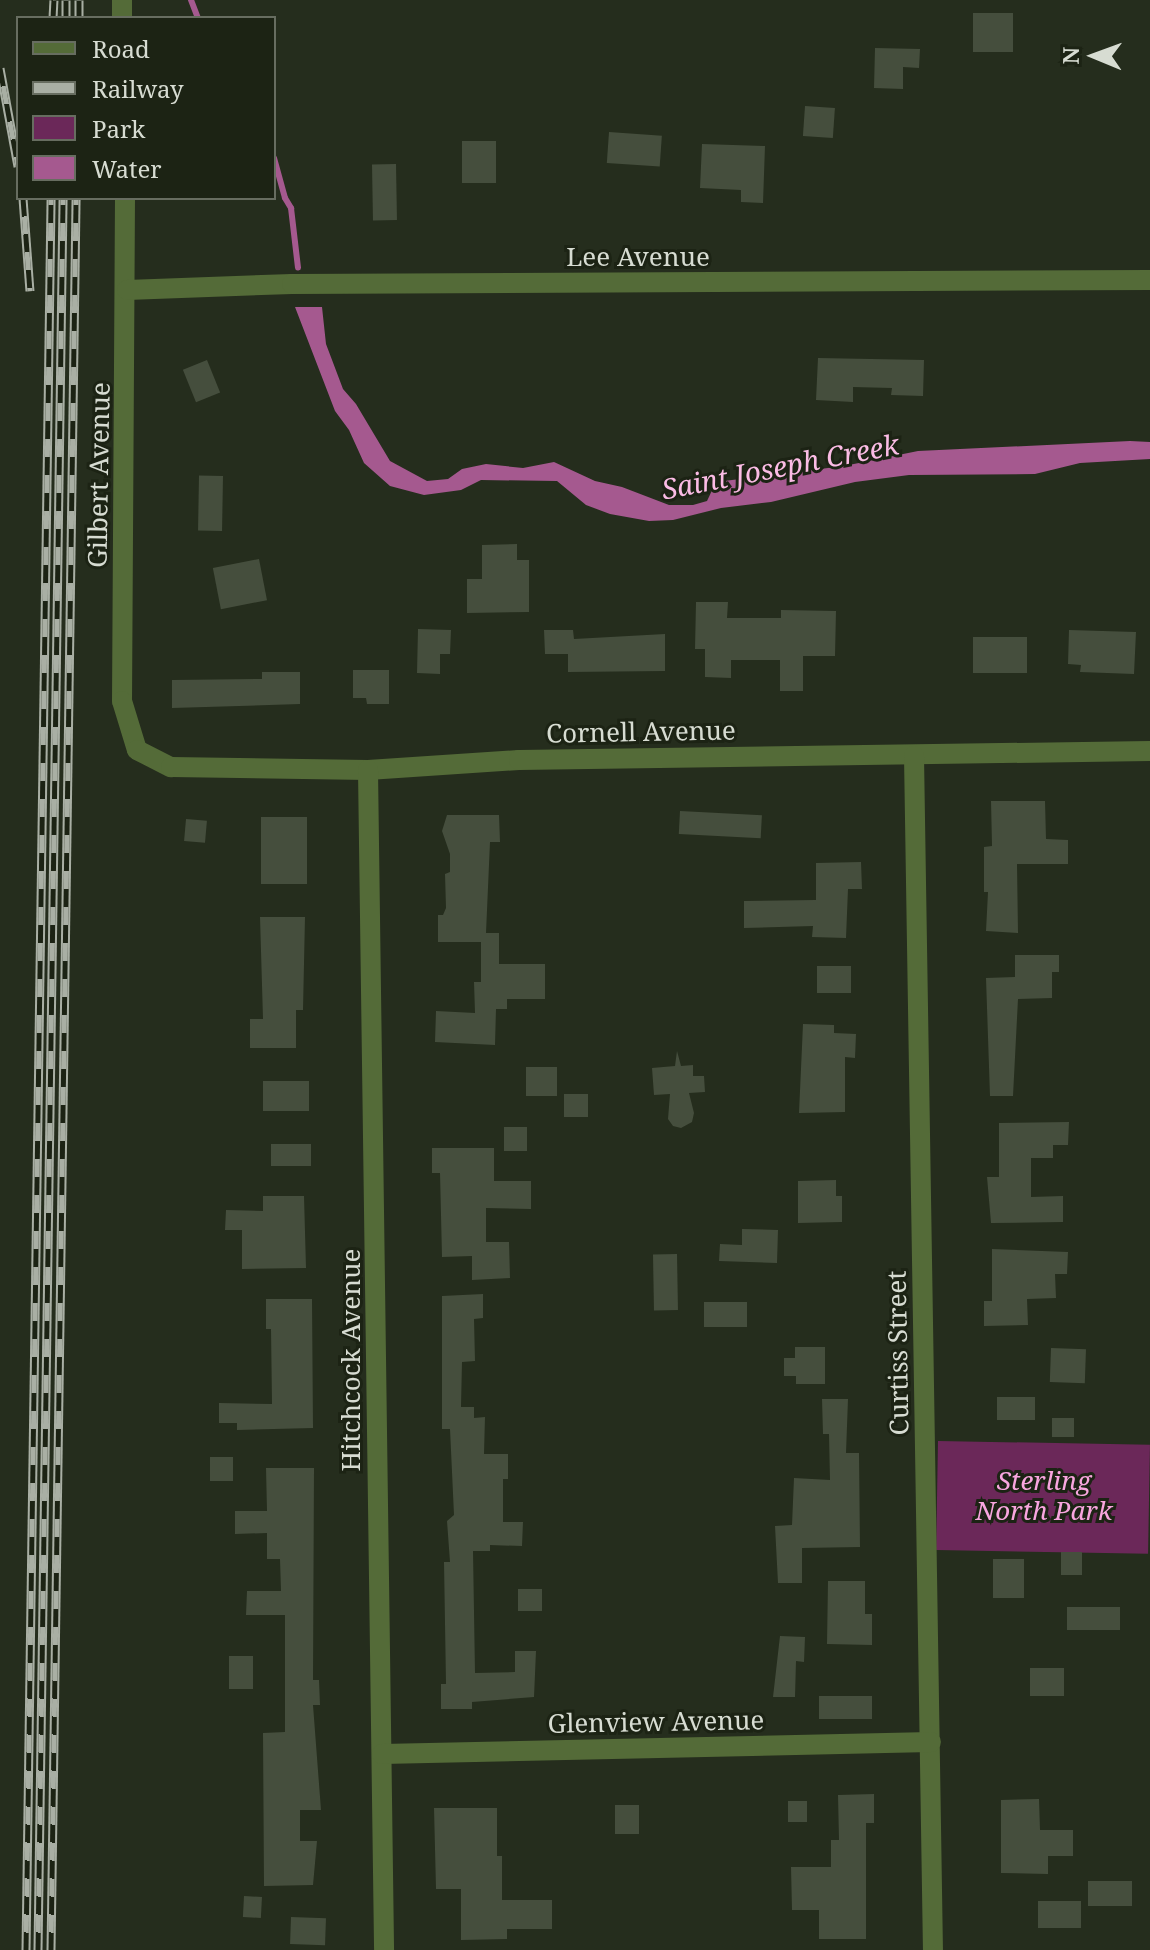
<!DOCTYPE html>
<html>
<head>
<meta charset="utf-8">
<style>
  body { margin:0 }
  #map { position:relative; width:1150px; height:1950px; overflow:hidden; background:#252d1d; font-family:"Noto Serif",serif }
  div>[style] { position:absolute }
  .green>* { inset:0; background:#6b2859; transform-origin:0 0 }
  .water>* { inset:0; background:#a5598f }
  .stream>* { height:6px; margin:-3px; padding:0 3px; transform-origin:3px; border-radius:3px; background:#a5598f }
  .building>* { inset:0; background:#454e3d; transform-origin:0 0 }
  .minor>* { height:20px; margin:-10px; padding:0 10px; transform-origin:10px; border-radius:10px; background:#546b38 }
  .rail>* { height:9px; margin-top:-4.5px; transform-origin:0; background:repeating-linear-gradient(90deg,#1c2314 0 18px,#a9afa4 0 36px); box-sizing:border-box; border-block:2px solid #a9afa4 }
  span { translate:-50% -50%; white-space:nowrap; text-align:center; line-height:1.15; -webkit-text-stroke:6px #1c2314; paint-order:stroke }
  .street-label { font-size:26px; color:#d7dcd2 }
  .park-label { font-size:26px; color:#f9a6df; font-style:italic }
  .water-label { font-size:28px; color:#fbbce5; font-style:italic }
  .legend { position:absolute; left:16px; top:16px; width:260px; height:184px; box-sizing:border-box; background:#1c2314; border:2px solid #676d60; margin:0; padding:10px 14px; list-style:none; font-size:24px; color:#d7dcd2 }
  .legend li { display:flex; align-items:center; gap:16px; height:40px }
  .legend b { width:40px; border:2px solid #676d60 }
  .north { position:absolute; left:1054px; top:16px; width:80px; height:80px; -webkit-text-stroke:6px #1c2314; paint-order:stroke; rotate:271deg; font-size:22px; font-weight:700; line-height:32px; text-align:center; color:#d7dcd2 }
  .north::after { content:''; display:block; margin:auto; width:28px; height:36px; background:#d7dcd2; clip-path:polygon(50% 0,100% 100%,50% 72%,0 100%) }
</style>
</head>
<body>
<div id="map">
  <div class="green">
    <div style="left:938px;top:1441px;width:212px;height:109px;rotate:1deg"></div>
  </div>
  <div class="water">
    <div style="clip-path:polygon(295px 307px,322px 307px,326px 344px,343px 389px,356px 404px,390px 461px,427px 481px,448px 479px,462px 469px,486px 464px,523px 468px,554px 462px,595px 481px,622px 487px,669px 505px,693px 505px,707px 501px,715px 484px,724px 481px,844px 466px,918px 451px,1130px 441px,1150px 442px,1150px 459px,1080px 463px,1035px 474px,909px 475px,855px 482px,771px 502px,721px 508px,673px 520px,649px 521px,610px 514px,586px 505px,557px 481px,481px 480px,461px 490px,424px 495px,390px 486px,364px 463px,349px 430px,335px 411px)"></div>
  </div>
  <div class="stream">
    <div style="left:191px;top:0;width:19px;rotate:69deg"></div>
    <div style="left:274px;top:158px;width:41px;rotate:74.6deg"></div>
    <div style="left:285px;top:198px;width:12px;rotate:59deg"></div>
    <div style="left:291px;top:208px;width:60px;rotate:83.3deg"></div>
  </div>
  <div class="building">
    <div style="left:973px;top:13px;width:40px;height:39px"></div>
    <div style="clip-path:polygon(875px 48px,920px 49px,919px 68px,903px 67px,903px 89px,874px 88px)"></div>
    <div style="left:805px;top:106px;width:30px;height:30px;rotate:4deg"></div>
    <div style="left:609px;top:132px;width:53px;height:31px;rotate:4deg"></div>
    <div style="left:462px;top:141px;width:34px;height:42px"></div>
    <div style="clip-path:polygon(702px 144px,765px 146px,763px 203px,741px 202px,741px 190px,700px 188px)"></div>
    <div style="left:396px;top:164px;width:56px;height:24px;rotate:89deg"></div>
    <div style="clip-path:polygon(818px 358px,924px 360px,923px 396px,891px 395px,892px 388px,853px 387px,853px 402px,816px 400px)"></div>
    <div style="left:207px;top:360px;width:35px;height:26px;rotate:68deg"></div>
    <div style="left:223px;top:476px;width:55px;height:24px;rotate:91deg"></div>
    <div style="clip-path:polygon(517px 544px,517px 560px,529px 560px,529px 612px,467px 613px,467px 579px,482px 579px,482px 545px)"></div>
    <div style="left:259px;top:559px;width:42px;height:47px;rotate:79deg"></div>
    <div style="clip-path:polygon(696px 602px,728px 602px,727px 618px,781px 618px,781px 610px,836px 611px,835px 656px,803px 656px,803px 691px,780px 691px,780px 660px,731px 660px,731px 678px,705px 677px,705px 649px,695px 649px)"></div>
    <div style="clip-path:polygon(418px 629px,451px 630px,450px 654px,440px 654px,440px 674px,417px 673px)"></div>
    <div style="clip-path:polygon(544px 630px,573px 630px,574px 639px,665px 634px,665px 671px,568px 672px,568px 654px,545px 654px)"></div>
    <div style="clip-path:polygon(1069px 630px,1136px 632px,1134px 674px,1080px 672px,1081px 665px,1068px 664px)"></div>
    <div style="left:973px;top:637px;width:54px;height:36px"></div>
    <div style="clip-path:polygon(353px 670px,389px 670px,389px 704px,367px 704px,366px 698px,353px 698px)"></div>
    <div style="clip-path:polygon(262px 672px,300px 672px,300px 704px,172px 708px,172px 680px,262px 679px)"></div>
    <div style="clip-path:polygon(991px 801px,1045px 801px,1046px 839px,1068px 840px,1068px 864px,1017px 864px,1018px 933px,986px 931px,988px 892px,984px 892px,984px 847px,992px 846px)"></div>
    <div style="left:680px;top:811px;width:82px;height:23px;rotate:3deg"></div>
    <div style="clip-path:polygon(447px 815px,499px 815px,500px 842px,490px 842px,486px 933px,499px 933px,499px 964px,545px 964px,545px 999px,507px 999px,507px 1009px,496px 1009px,495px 1045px,435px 1042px,436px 1011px,475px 1013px,474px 982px,481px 982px,481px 942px,438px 942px,438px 915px,443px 915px,446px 908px,445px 874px,450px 872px,450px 854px,442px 831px)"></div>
    <div style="left:261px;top:817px;width:46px;height:67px"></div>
    <div style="left:186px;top:819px;width:21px;height:22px;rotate:5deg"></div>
    <div style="clip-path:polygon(861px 862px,862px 889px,848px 889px,846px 938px,812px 937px,813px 926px,744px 928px,744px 901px,816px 900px,816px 863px)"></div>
    <div style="clip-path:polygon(260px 917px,305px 917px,303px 1010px,296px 1010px,296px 1048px,250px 1048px,250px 1019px,263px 1019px)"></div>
    <div style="clip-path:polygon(1015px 955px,1059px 955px,1059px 972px,1052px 972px,1052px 998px,1018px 999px,1013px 1096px,990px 1096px,986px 978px,1015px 977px)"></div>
    <div style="left:817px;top:966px;width:34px;height:27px"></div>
    <div style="clip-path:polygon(803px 1024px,834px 1025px,834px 1033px,856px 1034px,855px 1058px,845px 1057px,845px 1112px,799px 1113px)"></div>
    <div style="clip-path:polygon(677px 1051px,681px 1066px,693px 1065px,693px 1076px,704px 1076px,705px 1092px,689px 1093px,694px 1113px,692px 1122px,681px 1128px,673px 1126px,668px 1119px,670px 1094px,654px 1095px,652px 1068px,675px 1066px)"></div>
    <div style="left:526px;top:1067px;width:31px;height:29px"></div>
    <div style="left:263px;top:1081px;width:46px;height:30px"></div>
    <div style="left:564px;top:1094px;width:24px;height:23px"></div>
    <div style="clip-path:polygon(1069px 1122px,1068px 1145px,1053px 1145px,1053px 1158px,1031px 1158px,1031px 1197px,1063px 1196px,1063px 1222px,991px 1223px,987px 1177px,999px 1177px,999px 1123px)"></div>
    <div style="left:504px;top:1127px;width:23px;height:24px"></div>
    <div style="left:271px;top:1144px;width:40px;height:22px"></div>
    <div style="clip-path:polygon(432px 1148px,494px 1148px,494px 1181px,531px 1181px,531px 1209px,486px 1208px,486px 1242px,509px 1242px,510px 1278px,472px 1280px,472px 1256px,442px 1257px,440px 1173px,432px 1173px)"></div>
    <div style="clip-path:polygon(836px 1180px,836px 1196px,842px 1196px,842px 1222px,798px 1223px,798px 1181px)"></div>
    <div style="clip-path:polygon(263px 1196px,304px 1196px,306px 1268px,242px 1269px,242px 1230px,225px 1230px,226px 1210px,263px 1211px)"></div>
    <div style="clip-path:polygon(742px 1229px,778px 1230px,777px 1263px,719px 1261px,720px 1244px,742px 1245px)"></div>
    <div style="clip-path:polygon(992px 1249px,1068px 1252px,1067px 1274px,1055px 1274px,1056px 1298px,1027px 1299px,1028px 1325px,984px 1326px,984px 1301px,992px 1301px)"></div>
    <div style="left:677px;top:1254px;width:56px;height:24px;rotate:89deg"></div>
    <div style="clip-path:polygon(483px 1294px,483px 1318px,474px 1319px,475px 1361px,462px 1362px,461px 1407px,474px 1407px,474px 1418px,485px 1417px,484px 1454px,508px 1454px,508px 1479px,503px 1479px,503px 1522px,523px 1522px,522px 1546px,490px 1545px,490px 1551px,473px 1551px,475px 1673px,515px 1672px,515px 1651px,536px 1651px,534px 1697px,472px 1702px,472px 1709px,441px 1709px,441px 1684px,446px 1684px,444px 1562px,450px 1562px,447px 1521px,454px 1515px,450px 1429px,442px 1429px,442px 1296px)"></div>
    <div style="clip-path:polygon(266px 1299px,312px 1299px,313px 1428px,237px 1430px,237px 1423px,219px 1423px,219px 1403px,272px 1404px,271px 1329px,266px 1329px)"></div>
    <div style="left:704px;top:1302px;width:43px;height:25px"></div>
    <div style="clip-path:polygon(795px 1347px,825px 1347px,825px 1384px,796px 1384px,796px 1376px,784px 1376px,784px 1358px,795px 1358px)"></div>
    <div style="left:1051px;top:1348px;width:35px;height:34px;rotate:2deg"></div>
    <div style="left:997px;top:1397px;width:38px;height:23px"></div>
    <div style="clip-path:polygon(822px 1399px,848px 1399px,846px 1453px,859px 1453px,860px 1547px,802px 1548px,802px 1583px,778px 1583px,775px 1526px,792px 1525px,794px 1478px,830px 1480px,829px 1434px,823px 1434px)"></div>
    <div style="left:1052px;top:1418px;width:22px;height:19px"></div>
    <div style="left:210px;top:1457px;width:23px;height:24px"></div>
    <div style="clip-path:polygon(266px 1468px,314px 1468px,313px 1680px,319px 1680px,320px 1705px,313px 1705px,321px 1810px,300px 1810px,300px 1841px,317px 1841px,313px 1885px,264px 1886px,263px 1733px,285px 1732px,285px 1615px,246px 1615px,247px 1591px,281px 1591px,280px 1559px,267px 1559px,267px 1533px,235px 1534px,235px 1511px,267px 1511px)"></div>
    <div style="left:1061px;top:1552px;width:21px;height:23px"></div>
    <div style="left:993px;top:1559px;width:31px;height:39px"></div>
    <div style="clip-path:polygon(828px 1581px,865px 1581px,865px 1614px,872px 1614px,872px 1645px,827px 1644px)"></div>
    <div style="left:542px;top:1589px;width:22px;height:24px;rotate:90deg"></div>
    <div style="left:1067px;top:1607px;width:53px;height:23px"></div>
    <div style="clip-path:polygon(780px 1636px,805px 1637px,804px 1662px,796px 1661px,795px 1697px,773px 1697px)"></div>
    <div style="left:229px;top:1656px;width:24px;height:33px"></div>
    <div style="left:1030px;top:1668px;width:34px;height:28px"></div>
    <div style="left:819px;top:1696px;width:53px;height:23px"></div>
    <div style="clip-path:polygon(874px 1794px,874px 1823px,866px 1823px,866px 1939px,819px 1939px,819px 1910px,792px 1910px,791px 1867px,831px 1867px,831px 1840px,839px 1840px,838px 1795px)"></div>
    <div style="clip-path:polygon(1039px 1799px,1040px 1830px,1073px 1830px,1073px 1856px,1048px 1856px,1048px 1874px,1001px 1873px,1001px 1800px)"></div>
    <div style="left:788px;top:1801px;width:19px;height:21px"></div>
    <div style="left:615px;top:1805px;width:24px;height:29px"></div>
    <div style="clip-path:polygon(434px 1808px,497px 1808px,497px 1856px,502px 1856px,502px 1900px,552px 1900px,552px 1929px,507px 1929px,507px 1939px,461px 1940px,461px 1889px,436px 1889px)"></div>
    <div style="left:1088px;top:1881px;width:44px;height:25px"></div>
    <div style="left:244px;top:1896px;width:18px;height:21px;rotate:3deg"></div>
    <div style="left:1038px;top:1901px;width:43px;height:27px"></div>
    <div style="left:291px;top:1917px;width:35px;height:27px;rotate:2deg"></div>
  </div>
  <div class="minor">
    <div style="left:122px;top:18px;width:18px;rotate:-90deg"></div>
    <div style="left:125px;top:198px;width:503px;rotate:90.34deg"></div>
    <div style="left:122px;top:701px;width:51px;rotate:73deg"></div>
    <div style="left:137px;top:750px;width:38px;rotate:27deg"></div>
    <div style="left:171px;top:767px;width:197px;rotate:0.9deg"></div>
    <div style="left:368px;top:770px;width:151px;rotate:-3.8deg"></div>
    <div style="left:519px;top:760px;width:631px;rotate:-0.82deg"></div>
    <div style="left:127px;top:290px;width:165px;rotate:-2.1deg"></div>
    <div style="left:292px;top:284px;width:858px;rotate:-0.27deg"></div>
    <div style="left:914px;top:756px;width:1194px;rotate:89.09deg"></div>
    <div style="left:368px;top:770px;width:1180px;rotate:89.22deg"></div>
    <div style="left:382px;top:1754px;width:549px;rotate:-1.25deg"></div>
  </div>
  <div class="rail">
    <div style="left:53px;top:18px;width:18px;rotate:-87deg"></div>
    <div style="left:66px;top:18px;width:18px;rotate:-90deg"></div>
    <div style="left:79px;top:18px;width:18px;rotate:-90deg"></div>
    <div style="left:0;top:68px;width:100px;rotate:79.6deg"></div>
    <div style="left:23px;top:198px;width:93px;rotate:85.7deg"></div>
    <div style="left:26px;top:1950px;width:1752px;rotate:-89.18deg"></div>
    <div style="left:38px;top:1950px;width:1752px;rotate:-89.18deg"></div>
    <div style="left:51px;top:1950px;width:1752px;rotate:-89.18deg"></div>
  </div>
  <div class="street-label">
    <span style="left:638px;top:257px">Lee Avenue</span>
    <span style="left:99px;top:475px;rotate:-89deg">Gilbert Avenue</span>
    <span style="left:641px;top:732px;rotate:-1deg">Cornell Avenue</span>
    <span style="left:898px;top:1353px;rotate:-91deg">Curtiss Street</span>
    <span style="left:351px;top:1360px;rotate:-90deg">Hitchcock Avenue</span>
    <span style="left:656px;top:1722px;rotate:-1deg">Glenview Avenue</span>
  </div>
  <div class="park-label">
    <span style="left:1044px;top:1496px">Sterling<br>North Park</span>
  </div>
  <div class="water-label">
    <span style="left:780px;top:466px;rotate:-11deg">Saint Joseph Creek</span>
  </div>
  <ul class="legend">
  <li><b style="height:10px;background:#546b38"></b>Road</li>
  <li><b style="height:10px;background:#a9afa4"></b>Railway</li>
  <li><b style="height:22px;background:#6b2859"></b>Park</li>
  <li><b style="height:22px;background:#a5598f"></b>Water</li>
  </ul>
  <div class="north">N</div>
</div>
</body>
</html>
